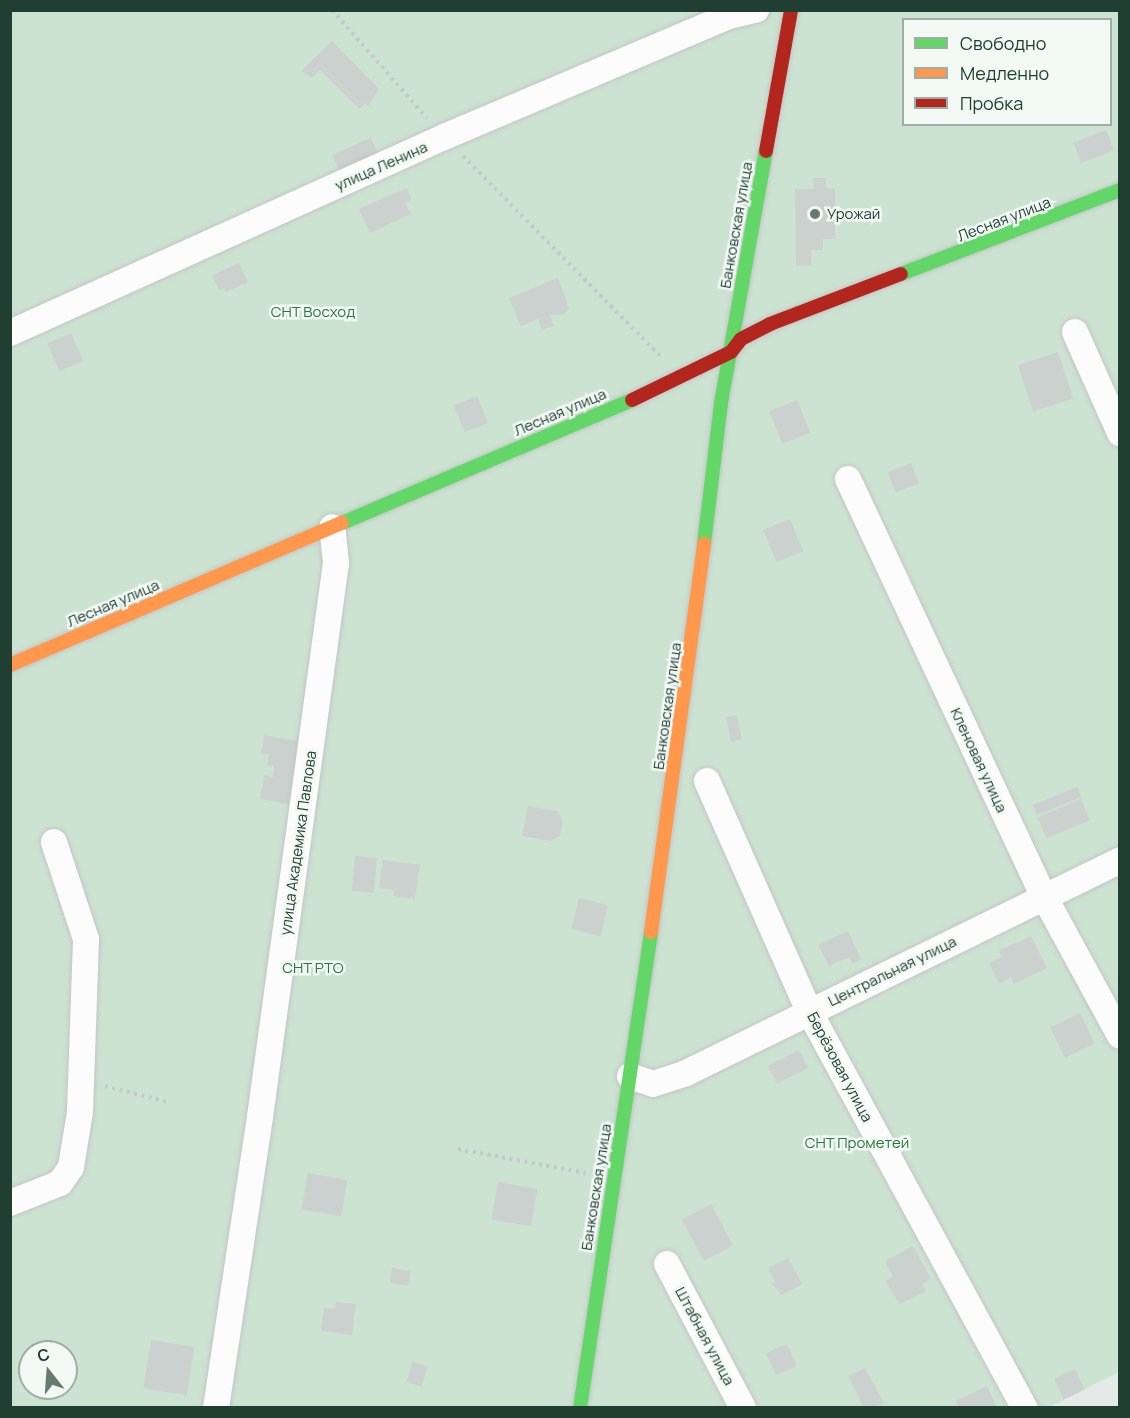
<!DOCTYPE html>
<html>
<head>
<meta charset="utf-8">
<style>
  body { margin:0 }
  #map { position:relative; width:1130px; height:1418px; overflow:hidden; background:#e4eae7; font-family:Manrope,sans-serif }
  div>[style] { position:absolute }
  .green>* { inset:0; background:#cde3d2 }
  .building>* { inset:0; background:#cbd1ce; transform-origin:0 0 }
  .path>* { height:4px; margin-top:-2px; transform-origin:0; background:repeating-linear-gradient(90deg,#c1cac5 0 3px,transparent 0 7.5px) }
  .roads { filter:drop-shadow(0 0 2px #c1c7c4) drop-shadow(0 0 2px #c1c7c4) }
  .street>* { height:26px; margin:-13px; padding:0 13px; transform-origin:13px; border-radius:13px; background:#fbfcfb }
  .fast>* { height:14px; margin:-7px; padding:0 7px; transform-origin:7px; border-radius:7px; background:#63d668 }
  .slow>* { height:14px; margin:-7px; padding:0 7px; transform-origin:7px; border-radius:7px; background:#ff974d }
  .jam>* { height:14px; margin:-7px; padding:0 7px; transform-origin:7px; border-radius:7px; background:#b3261e }
  .dots>* { width:16px; height:16px; translate:-50% -50%; box-sizing:border-box; border:3px solid #f2f9f5; border-radius:50% }
  span { translate:-50% -50%; white-space:nowrap; text-align:center; line-height:1.15; -webkit-text-stroke:5px #f2f9f5; paint-order:stroke }
  .street-label { font-size:15px; color:#213e33 }
  .poi-label { font-size:15px; color:#213e33 }
  .left { translate:0 -50%; text-align:left }
  .park-label { font-size:15px; color:#2a7640 }
  .frame { position:absolute; inset:0; border:12px solid #213e33; pointer-events:none }
  .legend { position:absolute; left:902px; top:18px; width:210px; height:108px; box-sizing:border-box; background:#f2f9f5; border:2px solid #9eaea7; margin:0; padding:8px 10px; list-style:none; font-size:18px; color:#213e33 }
  .legend li { display:flex; align-items:center; gap:12px; height:30px }
  .legend b { width:30px; border:2px solid #9eaea7 }
  .north { position:absolute; left:18px; top:1340px; width:60px; height:60px; box-sizing:border-box; background:#f2f9f5; border:2px solid #9eaea7; border-radius:50%; rotate:343deg; font-size:16px; font-weight:700; line-height:24px; text-align:center; color:#213e33 }
  .north::after { content:''; display:block; margin:auto; width:21px; height:27px; background:#657a72; clip-path:polygon(50% 0,100% 100%,50% 72%,0 100%) }
</style>
</head>
<body>
<div id="map">
  <div class="green">
    <div style="clip-path:polygon(evenodd,10px 11px,1119px 11px,1119px 1372px,1048px 1408px,11px 1407px,10px 11px,904px 20px,1110px 20px,1110px 124px,904px 124px,904px 20px,10px 11px,30px 1352px,66px 1352px,66px 1388px,30px 1388px,30px 1352px)"></div>
  </div>
  <div class="building">
    <div style="clip-path:polygon(332px 41px,379px 89px,368px 106px,365px 103px,359px 109px,320px 70px,312px 78px,301px 71px)"></div>
    <div style="left:1106px;top:130px;width:22px;height:35px;rotate:69deg"></div>
    <div style="left:371px;top:138px;width:23px;height:42px;rotate:67deg"></div>
    <div style="clip-path:polygon(813px 178px,826px 178px,826px 188px,835px 189px,835px 239px,823px 239px,823px 250px,811px 250px,811px 266px,796px 266px,795px 189px,814px 189px)"></div>
    <div style="clip-path:polygon(407px 188px,412px 199px,405px 203px,411px 214px,370px 233px,359px 209px)"></div>
    <div style="clip-path:polygon(239px 263px,248px 282px,226px 292px,224px 288px,219px 290px,212px 275px)"></div>
    <div style="clip-path:polygon(558px 278px,569px 308px,564px 315px,550px 315px,554px 326px,542px 330px,538px 319px,521px 326px,509px 298px)"></div>
    <div style="left:71px;top:333px;width:30px;height:26px;rotate:66deg"></div>
    <div style="left:1058px;top:352px;width:49px;height:42px;rotate:72deg"></div>
    <div style="left:477px;top:396px;width:29px;height:25px;rotate:68deg"></div>
    <div style="left:797px;top:400px;width:35px;height:30px;rotate:68deg"></div>
    <div style="left:911px;top:463px;width:22px;height:25px;rotate:69deg"></div>
    <div style="left:790px;top:519px;width:35px;height:29px;rotate:68deg"></div>
    <div style="left:737px;top:715px;width:25px;height:11px;rotate:79deg"></div>
    <div style="clip-path:polygon(264px 735px,309px 743px,299px 806px,260px 799px,264px 775px,273px 777px,274px 766px,267px 765px,269px 755px,261px 753px)"></div>
    <div style="left:1077px;top:787px;width:11px;height:48px;rotate:68deg"></div>
    <div style="left:1081px;top:799px;width:23px;height:47px;rotate:67deg"></div>
    <div style="clip-path:polygon(528px 806px,557px 811px,563px 819px,560px 836px,551px 841px,522px 836px)"></div>
    <div style="left:355px;top:856px;width:22px;height:35px;rotate:5deg"></div>
    <div style="clip-path:polygon(383px 860px,420px 865px,415px 899px,393px 896px,394px 890px,379px 888px)"></div>
    <div style="left:579px;top:898px;width:30px;height:32px;rotate:14deg"></div>
    <div style="clip-path:polygon(848px 931px,861px 959px,853px 964px,849px 957px,829px 966px,818px 945px)"></div>
    <div style="clip-path:polygon(1031px 936px,1047px 968px,1014px 984px,1011px 977px,999px 984px,989px 963px,1001px 957px,999px 951px)"></div>
    <div style="left:1080px;top:1013px;width:34px;height:33px;rotate:64deg"></div>
    <div style="left:799px;top:1050px;width:20px;height:35px;rotate:63deg"></div>
    <div style="left:308px;top:1173px;width:40px;height:37px;rotate:10deg"></div>
    <div style="left:498px;top:1182px;width:40px;height:38px;rotate:10deg"></div>
    <div style="left:711px;top:1204px;width:47px;height:33px;rotate:62deg"></div>
    <div style="clip-path:polygon(913px 1246px,931px 1279px,922px 1284px,926px 1291px,900px 1304px,885px 1281px,893px 1277px,885px 1261px)"></div>
    <div style="clip-path:polygon(788px 1258px,802px 1284px,782px 1295px,771px 1283px,775px 1282px,768px 1268px)"></div>
    <div style="left:392px;top:1268px;width:19px;height:15px;rotate:9deg"></div>
    <div style="clip-path:polygon(336px 1302px,356px 1304px,352px 1335px,321px 1331px,324px 1308px,335px 1309px)"></div>
    <div style="left:151px;top:1340px;width:44px;height:49px;rotate:9deg"></div>
    <div style="left:787px;top:1344px;width:24px;height:23px;rotate:66deg"></div>
    <div style="left:412px;top:1362px;width:16px;height:21px;rotate:15deg"></div>
    <div style="clip-path:polygon(865px 1368px,884px 1403px,874px 1408px,864px 1408px,848px 1376px)"></div>
    <div style="left:1075px;top:1369px;width:23px;height:23px;rotate:65deg"></div>
    <div style="clip-path:polygon(987px 1386px,997px 1408px,959px 1408px,956px 1401px)"></div>
  </div>
  <div class="path">
    <div style="left:332px;top:10px;width:144px;rotate:48.7deg"></div>
    <div style="left:463px;top:156px;width:281px;rotate:45.4deg"></div>
    <div style="left:105px;top:1086px;width:65px;rotate:14.3deg"></div>
    <div style="left:458px;top:1149px;width:130px;rotate:10.6deg"></div>
  </div>
  <div class="roads">
    <div class="street">
      <div style="left:1075px;top:332px;width:111px;rotate:66deg"></div>
      <div style="left:10px;top:333px;width:476px;rotate:-24.3deg"></div>
      <div style="left:444px;top:137px;width:310px;rotate:-23deg"></div>
      <div style="left:729px;top:16px;width:28px;rotate:-13deg"></div>
      <div style="left:848px;top:479px;width:453px;rotate:64.9deg"></div>
      <div style="left:1040px;top:889px;width:167px;rotate:61.4deg"></div>
      <div style="left:707px;top:781px;width:252px;rotate:66.1deg"></div>
      <div style="left:809px;top:1011px;width:452px;rotate:61.5deg"></div>
      <div style="left:630px;top:1076px;width:24px;rotate:19deg"></div>
      <div style="left:653px;top:1084px;width:35px;rotate:-18deg"></div>
      <div style="left:686px;top:1073px;width:483px;rotate:-26.1deg"></div>
      <div style="left:10px;top:1203px;width:54px;rotate:-21.8deg"></div>
      <div style="left:60px;top:1183px;width:19px;rotate:-55deg"></div>
      <div style="left:71px;top:1167px;width:56px;rotate:-80.7deg"></div>
      <div style="left:80px;top:1112px;width:173px;rotate:-88deg"></div>
      <div style="left:86px;top:939px;width:102px;rotate:-108.3deg"></div>
      <div style="left:667px;top:1264px;width:163px;rotate:62.2deg"></div>
      <div style="left:216px;top:1408px;width:294px;rotate:-81.4deg"></div>
      <div style="left:260px;top:1117px;width:559px;rotate:-82.19deg"></div>
      <div style="left:336px;top:563px;width:36px;rotate:-96deg"></div>
    </div>
    <div class="fast">
      <div style="left:901px;top:274px;width:235px;rotate:-21deg"></div>
      <div style="left:342px;top:523px;width:315px;rotate:-23deg"></div>
      <div style="left:704px;top:544px;width:142px;rotate:-83.1deg"></div>
      <div style="left:721px;top:403px;width:256px;rotate:-79.9deg"></div>
      <div style="left:580px;top:1408px;width:481px;rotate:-81.5deg"></div>
    </div>
    <div class="slow">
      <div style="left:10px;top:665px;width:361px;rotate:-23.2deg"></div>
      <div style="left:651px;top:932px;width:392px;rotate:-82.2deg"></div>
    </div>
    <div class="jam">
      <div style="left:766px;top:151px;width:143px;rotate:-79.9deg"></div>
      <div style="left:632px;top:400px;width:110px;rotate:-25.9deg"></div>
      <div style="left:731px;top:352px;width:16px;rotate:-52deg"></div>
      <div style="left:741px;top:339px;width:33px;rotate:-27deg"></div>
      <div style="left:770px;top:324px;width:140px;rotate:-20.9deg"></div>
    </div>
  </div>
  <div class="dots">
    <div style="left:815px;top:214px;background:#657a72"></div>
  </div>
  <div class="street-label">
    <span style="left:381px;top:166px;rotate:-24deg">улица Ленина</span>
    <span style="left:1004px;top:219px;rotate:-21deg">Лесная улица</span>
    <span style="left:736px;top:225px;rotate:-80deg">Банковская улица</span>
    <span style="left:560px;top:412px;rotate:-23deg">Лесная улица</span>
    <span style="left:113px;top:603px;rotate:-23deg">Лесная улица</span>
    <span style="left:667px;top:706px;rotate:-82deg">Банковская улица</span>
    <span style="left:979px;top:760px;rotate:65deg">Кленовая улица</span>
    <span style="left:298px;top:843px;rotate:-82deg">улица Академика Павлова</span>
    <span style="left:892px;top:971px;rotate:-26deg">Центральная улица</span>
    <span style="left:840px;top:1067px;rotate:62deg">Берёзовая улица</span>
    <span style="left:596px;top:1187px;rotate:-81deg">Банковская улица</span>
    <span style="left:705px;top:1336px;rotate:62deg">Штабная улица</span>
  </div>
  <div class="poi-label">
    <span class="left" style="left:827px;top:214px">Урожай</span>
  </div>
  <div class="park-label">
    <span style="left:313px;top:312px">СНТ Восход</span>
    <span style="left:313px;top:968px">СНТ РТО</span>
    <span style="left:857px;top:1143px">СНТ Прометей</span>
  </div>
  <div class="frame"></div>
  <ul class="legend">
  <li><b style="height:8px;background:#63d668"></b>Свободно</li>
  <li><b style="height:8px;background:#ff974d"></b>Медленно</li>
  <li><b style="height:8px;background:#b3261e"></b>Пробка</li>
  </ul>
  <div class="north">С</div>
</div>
</body>
</html>
